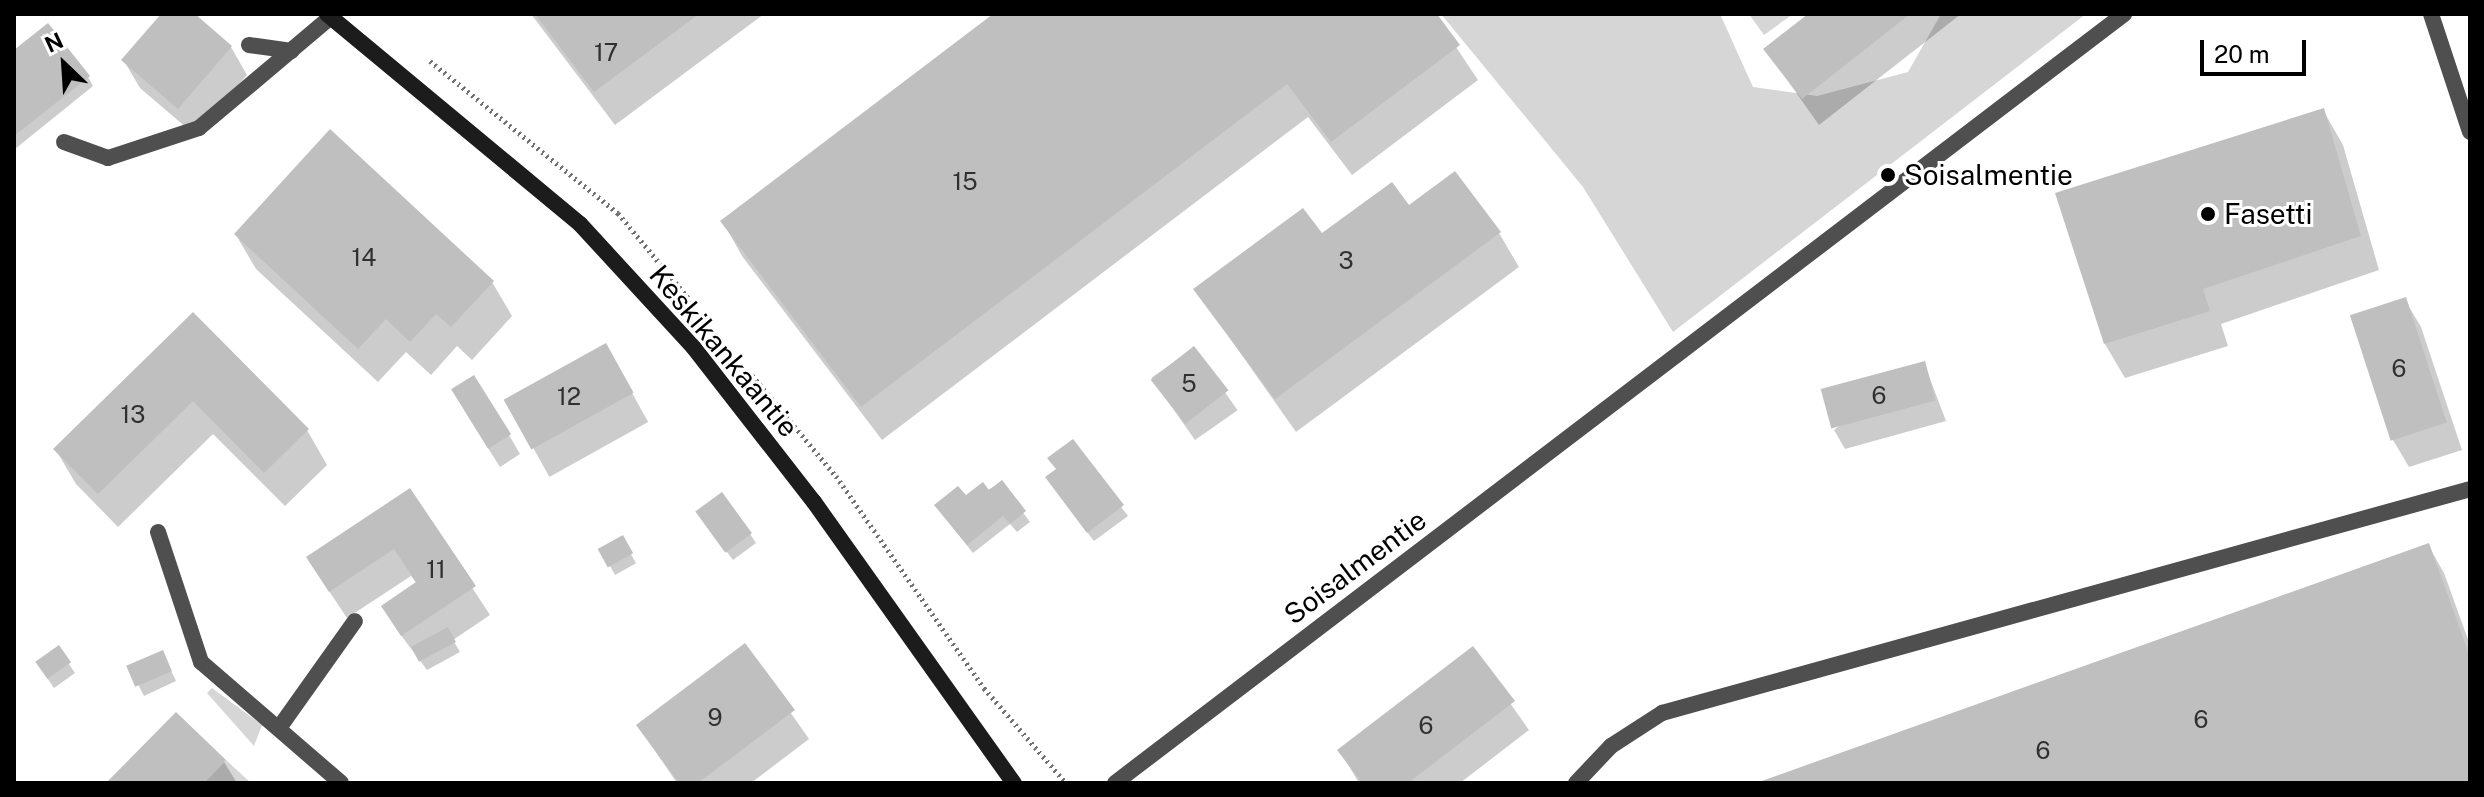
<!DOCTYPE html>
<html>
<head>
<meta charset="utf-8">
<style>
  body { margin:0 }
  #map { position:relative; width:2484px; height:797px; overflow:hidden; background:#fff; font-family:"Public Sans",sans-serif }
  div>[style] { position:absolute }
  .green>* { inset:0; background:#d6d6d6 }
  .shadow>* { inset:0; background:#0003; transform-origin:0 0 }
  .building>* { inset:0; background:#bfbfbf; transform-origin:0 0 }
  .path>* { height:5px; margin-top:-2.5px; transform-origin:0; background:repeating-linear-gradient(90deg,#717171 0 2px,transparent 0 6px) }
  .lane>* { height:16px; margin:-8px; padding:0 8px; transform-origin:8px; border-radius:8px; background:#4f4f4f }
  .street>* { height:16px; margin:-8px; padding:0 8px; transform-origin:8px; border-radius:8px; background:#4f4f4f }
  .secondary>* { height:16px; margin:-8px; padding:0 8px; transform-origin:8px; border-radius:8px; background:#1c1c1c }
  .dots>* { width:22px; height:22px; translate:-50% -50%; box-sizing:border-box; border:4px solid #fff; border-radius:50% }
  span { translate:-50% -50%; white-space:nowrap; text-align:center; line-height:1.15; -webkit-text-stroke:6px #fff; paint-order:stroke }
  .number-label { font-size:24px; color:#303030 }
  .number-label span { -webkit-text-stroke-width:0 }
  .poi-label { font-size:28px; color:#000 }
  .left { translate:0 -50%; text-align:left }
  .street-label { font-size:28px; color:#000 }
  .frame { position:absolute; inset:0; border:16px solid #000; pointer-events:none }
  .north { position:absolute; left:24px; top:24px; width:80px; height:80px; -webkit-text-stroke:6px #fff; paint-order:stroke; rotate:335deg; font-size:22px; font-weight:700; line-height:32px; text-align:center; color:#000 }
  .north::after { content:''; display:block; margin:auto; width:28px; height:36px; background:#000; clip-path:polygon(50% 0,100% 100%,50% 72%,0 100%) }
  .scale { position:absolute; left:2200px; top:40px; width:106px; height:36px; box-sizing:border-box; border:4px solid #000; border-top:0; padding-left:10px; font-size:24px; line-height:28px; white-space:nowrap; color:#000; -webkit-text-stroke:6px #fff; paint-order:stroke }
</style>
</head>
<body>
<div id="map">
  <div class="green">
    <div style="clip-path:polygon(1441px 14px,1720px 14px,1753px 87px,1817px 96px,1908px 72px,1941px 14px,2086px 14px,1673px 332px,1583px 187px)"></div>
    <div style="clip-path:polygon(1749px 14px,1793px 14px,1764px 35px)"></div>
    <div style="clip-path:polygon(212px 688px,262px 725px,254px 746px,207px 693px)"></div>
    <div style="clip-path:polygon(226px 760px,251px 783px,204px 783px)"></div>
  </div>
  <div class="shadow">
    <div style="clip-path:polygon(163px 14px,192px 14px,231px 47px,247px 75px,195px 135px,140px 88px,124px 61px)"></div>
    <div style="clip-path:polygon(531px 14px,764px 14px,615px 125px)"></div>
    <div style="clip-path:polygon(997px 14px,1434px 14px,1478px 80px,1352px 175px,1308px 117px,882px 440px,742px 256px,723px 222px)"></div>
    <div style="clip-path:polygon(1812px 14px,1961px 14px,1819px 125px,1766px 50px)"></div>
    <div style="clip-path:polygon(14px 53px,88px 77px,93px 86px,15px 149px)"></div>
    <div style="clip-path:polygon(2323px 110px,2343px 145px,2379px 270px,2221px 324px,2228px 346px,2125px 378px,2105px 344px)"></div>
    <div style="clip-path:polygon(1409px 207px,1499px 233px,1519px 267px,1296px 432px,1196px 290px,1322px 236px)"></div>
    <div style="clip-path:polygon(236px 235px,492px 282px,512px 316px,472px 360px,457px 346px,431px 375px,406px 352px,378px 382px,256px 269px)"></div>
    <div style="clip-path:polygon(2405px 300px,2421px 327px,2462px 450px,2409px 467px,2393px 440px)"></div>
    <div style="clip-path:polygon(193px 314px,307px 430px,327px 465px,285px 506px,213px 434px,118px 527px,76px 484px,56px 450px)"></div>
    <div style="left:606px;top:346px;width:87px;height:113px;rotate:61deg"></div>
    <div style="left:1194px;top:348px;width:76px;height:52px;rotate:55deg"></div>
    <div style="clip-path:polygon(1924px 363px,1946px 421px,1845px 449px,1834px 430px)"></div>
    <div style="clip-path:polygon(464px 410px,509px 435px,520px 454px,500px 467px)"></div>
    <div style="clip-path:polygon(1072px 442px,1128px 516px,1094px 541px,1053px 487px)"></div>
    <div style="clip-path:polygon(1001px 483px,1030px 522px,1017px 532px,1010px 524px,973px 553px,942px 514px)"></div>
    <div style="clip-path:polygon(409px 491px,490px 615px,453px 640px,460px 652px,427px 670px,400px 634px,417px 584px,411px 576px,347px 618px,325px 585px)"></div>
    <div style="clip-path:polygon(704px 522px,750px 534px,756px 543px,733px 560px)"></div>
    <div style="left:622px;top:538px;width:29px;height:24px;rotate:61deg"></div>
    <div style="clip-path:polygon(2428px 545px,2444px 573px,2470px 645px,2470px 783px,1761px 783px)"></div>
    <div style="clip-path:polygon(744px 646px,809px 739px,751px 783px,677px 783px,638px 726px)"></div>
    <div style="clip-path:polygon(58px 648px,75px 673px,54px 688px,43px 672px)"></div>
    <div style="clip-path:polygon(1472px 649px,1529px 730px,1460px 783px,1359px 783px,1340px 751px)"></div>
    <div style="clip-path:polygon(167px 662px,176px 681px,144px 696px,130px 668px)"></div>
    <div style="clip-path:polygon(224px 762px,237px 783px,109px 783px)"></div>
  </div>
  <div class="building">
    <div style="clip-path:polygon(161px 14px,195px 14px,232px 46px,178px 109px,121px 60px)"></div>
    <div style="clip-path:polygon(535px 14px,699px 14px,594px 92px)"></div>
    <div style="clip-path:polygon(993px 14px,1437px 14px,1460px 45px,1331px 142px,1287px 84px,861px 407px,720px 221px)"></div>
    <div style="clip-path:polygon(1808px 14px,1910px 14px,1802px 99px,1763px 49px)"></div>
    <div style="clip-path:polygon(48px 23px,90px 76px,14px 136px,14px 50px)"></div>
    <div style="clip-path:polygon(2324px 108px,2361px 236px,2203px 289px,2210px 311px,2104px 344px,2055px 193px)"></div>
    <div style="clip-path:polygon(330px 129px,494px 281px,451px 327px,436px 314px,410px 342px,386px 319px,358px 349px,234px 234px)"></div>
    <div style="clip-path:polygon(1455px 171px,1501px 232px,1275px 399px,1193px 289px,1303px 208px,1322px 233px,1392px 182px,1409px 205px)"></div>
    <div style="left:2406px;top:297px;width:132px;height:59px;rotate:72deg"></div>
    <div style="clip-path:polygon(193px 312px,309px 429px,264px 473px,193px 401px,98px 494px,53px 449px)"></div>
    <div style="left:606px;top:343px;width:57px;height:117px;rotate:61deg"></div>
    <div style="left:1194px;top:346px;width:56px;height:55px;rotate:52deg"></div>
    <div style="left:1925px;top:361px;width:41px;height:108px;rotate:75deg"></div>
    <div style="left:474px;top:375px;width:70px;height:27px;rotate:58deg"></div>
    <div style="clip-path:polygon(1073px 439px,1124px 505px,1087px 533px,1045px 477px,1056px 469px,1047px 458px)"></div>
    <div style="clip-path:polygon(1002px 480px,1026px 511px,1010px 524px,1003px 516px,967px 545px,934px 505px,958px 486px,966px 495px,983px 482px,989px 490px)"></div>
    <div style="clip-path:polygon(410px 488px,476px 586px,401px 636px,381px 606px,416px 582px,394px 549px,329px 592px,306px 557px)"></div>
    <div style="left:722px;top:492px;width:51px;height:33px;rotate:54deg"></div>
    <div style="left:623px;top:535px;width:21px;height:29px;rotate:61deg"></div>
    <div style="clip-path:polygon(2429px 543px,2470px 657px,2470px 783px,1756px 783px)"></div>
    <div style="left:448px;top:627px;width:17px;height:42px;rotate:62deg"></div>
    <div style="clip-path:polygon(745px 643px,795px 710px,698px 783px,679px 783px,636px 725px)"></div>
    <div style="left:59px;top:645px;width:21px;height:29px;rotate:55deg"></div>
    <div style="clip-path:polygon(1473px 646px,1515px 701px,1408px 783px,1362px 783px,1337px 750px)"></div>
    <div style="left:163px;top:650px;width:23px;height:40px;rotate:67deg"></div>
    <div style="clip-path:polygon(176px 712px,226px 760px,204px 783px,106px 783px)"></div>
  </div>
  <div class="path">
    <div style="left:430px;top:61px;width:242px;rotate:39deg"></div>
    <div style="left:618px;top:213px;width:121px;rotate:50.4deg"></div>
    <div style="left:752px;top:375px;width:131px;rotate:50.3deg"></div>
    <div style="left:836px;top:476px;width:259px;rotate:55.1deg"></div>
    <div style="left:984px;top:688px;width:125px;rotate:49.2deg"></div>
  </div>
  <div class="lane">
    <div style="left:249px;top:45px;width:43px;rotate:7.9deg"></div>
    <div style="left:64px;top:142px;width:47px;rotate:20deg"></div>
    <div style="left:108px;top:158px;width:96px;rotate:-18.2deg"></div>
    <div style="left:199px;top:128px;width:172px;rotate:-40.1deg"></div>
    <div style="left:279px;top:728px;width:131px;rotate:-54.6deg"></div>
    <div style="left:1576px;top:783px;width:51px;rotate:-46.6deg"></div>
    <div style="left:1611px;top:746px;width:61px;rotate:-32.9deg"></div>
    <div style="left:1662px;top:713px;width:838px;rotate:-15.49deg"></div>
  </div>
  <div class="street">
    <div style="left:2431px;top:14px;width:124px;rotate:71.7deg"></div>
    <div style="left:158px;top:532px;width:137px;rotate:71.7deg"></div>
    <div style="left:201px;top:662px;width:185px;rotate:40.8deg"></div>
    <div style="left:1115px;top:783px;width:1269px;rotate:-37.31deg"></div>
  </div>
  <div class="secondary">
    <div style="left:327px;top:14px;width:329px;rotate:39.7deg"></div>
    <div style="left:580px;top:224px;width:168px;rotate:47.4deg"></div>
    <div style="left:694px;top:348px;width:195px;rotate:52.1deg"></div>
    <div style="left:814px;top:502px;width:345px;rotate:54.6deg"></div>
  </div>
  <div class="dots">
    <div style="left:1888px;top:175px;background:#000"></div>
    <div style="left:2208px;top:214px;background:#000"></div>
  </div>
  <div class="number-label">
    <span style="left:606px;top:53px">17</span>
    <span style="left:965px;top:182px">15</span>
    <span style="left:364px;top:258px">14</span>
    <span style="left:1346px;top:261px">3</span>
    <span style="left:2399px;top:369px">6</span>
    <span style="left:1189px;top:384px">5</span>
    <span style="left:1879px;top:396px">6</span>
    <span style="left:569px;top:397px">12</span>
    <span style="left:133px;top:415px">13</span>
    <span style="left:436px;top:570px">11</span>
    <span style="left:715px;top:718px">9</span>
    <span style="left:2201px;top:720px">6</span>
    <span style="left:1426px;top:726px">6</span>
    <span style="left:2043px;top:751px">6</span>
  </div>
  <div class="poi-label">
    <span class="left" style="left:1904px;top:175px">Soisalmentie</span>
    <span class="left" style="left:2224px;top:214px">Fasetti</span>
  </div>
  <div class="street-label">
    <span style="left:724px;top:351px;rotate:50deg">Keskikankaantie</span>
    <span style="left:1355px;top:567px;rotate:-37deg">Soisalmentie</span>
  </div>
  <div class="frame"></div>
  <div class="north">N</div>
  <div class="scale">20 m</div>
</div>
</body>
</html>
